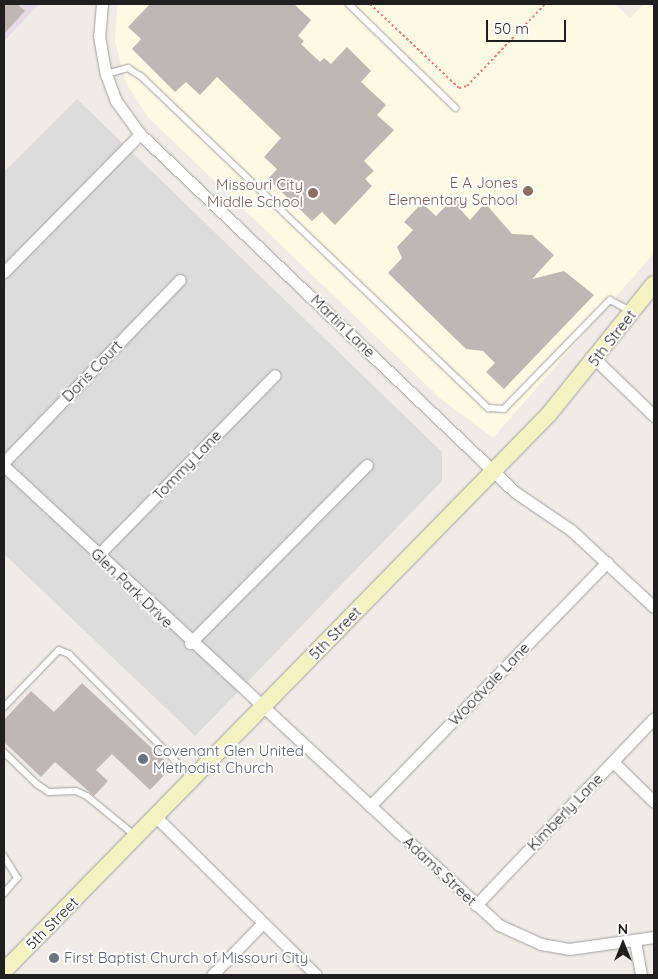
<!DOCTYPE html>
<html>
<head>
<meta charset="utf-8">
<style>
  body { margin:0 }
  #map { position:relative; width:658px; height:979px; overflow:hidden; background:#efece7; font-family:Quicksand,sans-serif }
  div>[style] { position:absolute }
  .residential>* { inset:0; background:#dddcdd }
  .industrial>* { inset:0; background:#e8d9e6 }
  .education>* { inset:0; background:#fcfae2 }
  .building>* { inset:0; background:#bfb7b3 }
  .path>* { height:2px; margin-top:-1px; transform-origin:0; background:repeating-linear-gradient(90deg,#ee7a79 0 2.5px,transparent 0 5px) }
  .roads { filter:drop-shadow(0 0 1px #a0a0a0) drop-shadow(0 0 1px #a0a0a0) }
  .lane>* { height:5.5px; margin:-2.75px; padding:0 2.75px; transform-origin:2.75px; border-radius:2.75px; background:#fff }
  .street>* { height:11px; margin:-5.5px; padding:0 5.5px; transform-origin:5.5px; border-radius:5.5px; background:#fff }
  .secondary>* { height:16px; margin:-8px; padding:0 8px; transform-origin:8px; border-radius:8px; background:#f4f2c0 }
  .dots>* { width:14px; height:14px; translate:-50% -50%; box-sizing:border-box; border:2px solid #fff; border-radius:50% }
  span { translate:-50% -50%; white-space:nowrap; text-align:center; line-height:1.15; -webkit-text-stroke:4px #fff; paint-order:stroke }
  .education-label { font-size:15px; color:#785e54 }
  .right { translate:-100% -50%; text-align:right }
  .street-label { font-size:15px; color:#1f1f1f }
  .worship-label { font-size:15px; color:#5b616d }
  .left { translate:0 -50%; text-align:left }
  .frame { position:absolute; inset:0; border:5px solid #1f1f1f; pointer-events:none }
  .north { position:absolute; left:598px; top:919px; width:50px; height:50px; -webkit-text-stroke:4px #fff; paint-order:stroke; rotate:0deg; font-size:14px; font-weight:700; line-height:20px; text-align:center; color:#1f1f1f }
  .north::after { content:''; display:block; margin:auto; width:18px; height:22px; background:#1f1f1f; clip-path:polygon(50% 0,100% 100%,50% 72%,0 100%) }
  .scale { position:absolute; left:486px; top:20px; width:80px; height:22px; box-sizing:border-box; border:2px solid #1f1f1f; border-top:0; padding-left:6px; font-size:15px; line-height:18px; white-space:nowrap; color:#1f1f1f; -webkit-text-stroke:4px #fff; paint-order:stroke }
</style>
</head>
<body>
<div id="map">
  <div class="residential">
    <div style="clip-path:polygon(77px 99px,442px 452px,442px 481px,195px 736px,4px 554px,4px 172px)"></div>
  </div>
  <div class="industrial">
    <div style="clip-path:polygon(4px 4px,39px 4px,4px 41px)"></div>
  </div>
  <div class="education">
    <div style="clip-path:polygon(117px 4px,615px 4px,630px 18px,644px 4px,654px 4px,654px 253px,493px 438px,440px 398px,148px 117px,126px 83px,115px 42px)"></div>
  </div>
  <div class="building">
    <div style="clip-path:polygon(4px 4px,17px 4px,25px 11px,4px 34px)"></div>
    <div style="clip-path:polygon(150px 4px,294px 4px,311px 20px,298px 36px,304px 41px,301px 44px,320px 62px,324px 58px,331px 64px,347px 47px,371px 71px,361px 82px,386px 105px,377px 115px,394px 130px,364px 161px,374px 171px,365px 179px,372px 186px,335px 225px,322px 212px,312px 221px,268px 179px,277px 169px,264px 157px,281px 138px,217px 77px,200px 95px,186px 82px,175px 92px,132px 49px,141px 39px,128px 27px)"></div>
    <div style="clip-path:polygon(456px 196px,462px 202px,458px 207px,470px 220px,485px 203px,512px 234px,532px 235px,554px 255px,532px 279px,564px 271px,594px 295px,504px 389px,486px 372px,495px 363px,483px 351px,466px 349px,388px 273px,402px 258px,397px 247px,413px 230px,404px 222px,422px 203px,436px 216px)"></div>
    <div style="clip-path:polygon(82px 683px,172px 767px,150px 790px,112px 754px,96px 770px,108px 781px,94px 796px,55px 762px,41px 777px,4px 742px,4px 720px,31px 691px,54px 712px)"></div>
  </div>
  <div class="path">
    <div style="left:370px;top:4px;width:122px;rotate:43.3deg"></div>
    <div style="left:459px;top:88px;width:8px;rotate:-14deg"></div>
    <div style="left:467px;top:86px;width:113px;rotate:-46.4deg"></div>
    <div style="left:185px;top:757px;width:9px;rotate:-58deg"></div>
  </div>
  <div class="roads">
    <div class="lane">
      <div style="left:349px;top:4px;width:149px;rotate:44.2deg"></div>
      <div style="left:106px;top:74px;width:23px;rotate:-15deg"></div>
      <div style="left:128px;top:68px;width:15px;rotate:32deg"></div>
      <div style="left:141px;top:76px;width:481px;rotate:43.7deg"></div>
      <div style="left:489px;top:408px;width:15px;rotate:4deg"></div>
      <div style="left:504px;top:409px;width:152px;rotate:-45.8deg"></div>
      <div style="left:610px;top:300px;width:24px;rotate:28deg"></div>
      <div style="left:4px;top:707px;width:79px;rotate:-46deg"></div>
      <div style="left:59px;top:650px;width:11px;rotate:22deg"></div>
      <div style="left:69px;top:654px;width:173px;rotate:45deg"></div>
      <div style="left:4px;top:752px;width:46px;rotate:44.1deg"></div>
      <div style="left:37px;top:784px;width:14px;rotate:34deg"></div>
      <div style="left:49px;top:792px;width:27px;rotate:-2deg"></div>
      <div style="left:76px;top:791px;width:12px;rotate:24deg"></div>
      <div style="left:87px;top:796px;width:63px;rotate:39.2deg"></div>
      <div style="left:4px;top:856px;width:26px;rotate:58deg"></div>
      <div style="left:18px;top:878px;width:21px;rotate:131deg"></div>
    </div>
    <div class="street">
      <div style="left:102px;top:4px;width:32px;rotate:95deg"></div>
      <div style="left:99px;top:36px;width:39px;rotate:80deg"></div>
      <div style="left:106px;top:74px;width:29px;rotate:70deg"></div>
      <div style="left:116px;top:101px;width:41px;rotate:54deg"></div>
      <div style="left:140px;top:134px;width:518px;rotate:43.67deg"></div>
      <div style="left:515px;top:492px;width:68px;rotate:34.2deg"></div>
      <div style="left:571px;top:530px;width:113px;rotate:42.9deg"></div>
      <div style="left:4px;top:272px;width:194px;rotate:-45.4deg"></div>
      <div style="left:596px;top:360px;width:81px;rotate:44deg"></div>
      <div style="left:4px;top:462px;width:253px;rotate:-46deg"></div>
      <div style="left:4px;top:466px;width:675px;rotate:42.84deg"></div>
      <div style="left:499px;top:925px;width:46px;rotate:24.3deg"></div>
      <div style="left:541px;top:944px;width:28px;rotate:10deg"></div>
      <div style="left:569px;top:949px;width:86px;rotate:-8deg"></div>
      <div style="left:98px;top:555px;width:252px;rotate:-45.5deg"></div>
      <div style="left:190px;top:643px;width:251px;rotate:-45.2deg"></div>
      <div style="left:613px;top:762px;width:57px;rotate:44.3deg"></div>
      <div style="left:370px;top:806px;width:340px;rotate:-45.8deg"></div>
      <div style="left:157px;top:818px;width:223px;rotate:44.6deg"></div>
      <div style="left:476px;top:905px;width:258px;rotate:-46.4deg"></div>
      <div style="left:635px;top:941px;width:35px;rotate:80deg"></div>
      <div style="left:212px;top:975px;width:71px;rotate:-45.6deg"></div>
    </div>
    <div class="secondary">
      <div style="left:4px;top:971px;width:779px;rotate:-45.62deg"></div>
      <div style="left:549px;top:414px;width:167px;rotate:-51.1deg"></div>
    </div>
  </div>
  <div class="dots">
    <div style="left:528px;top:191px;background:#8d6e63"></div>
    <div style="left:313px;top:193px;background:#8d6e63"></div>
    <div style="left:143px;top:759px;background:#6b7280"></div>
    <div style="left:54px;top:958px;background:#6b7280"></div>
  </div>
  <div class="education-label">
    <span class="right" style="left:518px;top:191px">E A Jones<br>Elementary School</span>
    <span class="right" style="left:303px;top:193px">Missouri City<br>Middle School</span>
  </div>
  <div class="street-label">
    <span style="left:343px;top:326px;rotate:44deg">Martin Lane</span>
    <span style="left:612px;top:338px;rotate:-52deg">5th Street</span>
    <span style="left:92px;top:371px;rotate:-46deg">Doris Court</span>
    <span style="left:187px;top:465px;rotate:-46deg">Tommy Lane</span>
    <span style="left:132px;top:588px;rotate:44deg">Glen Park Drive</span>
    <span style="left:335px;top:633px;rotate:-46deg">5th Street</span>
    <span style="left:489px;top:684px;rotate:-46deg">Woodvale Lane</span>
    <span style="left:565px;top:812px;rotate:-46deg">Kimberly Lane</span>
    <span style="left:440px;top:871px;rotate:43deg">Adams Street</span>
    <span style="left:52px;top:923px;rotate:-45deg">5th Street</span>
  </div>
  <div class="worship-label">
    <span class="left" style="left:153px;top:759px">Covenant Glen United<br>Methodist Church</span>
    <span class="left" style="left:64px;top:958px">First Baptist Church of Missouri City</span>
  </div>
  <div class="frame"></div>
  <div class="north">N</div>
  <div class="scale">50 m</div>
</div>
</body>
</html>
